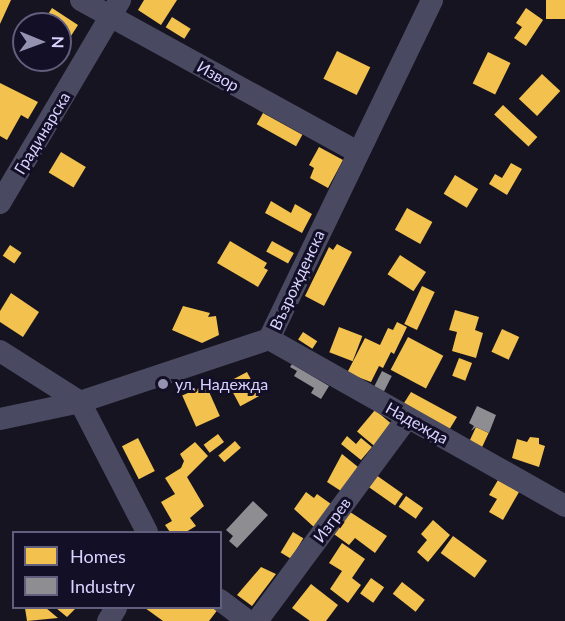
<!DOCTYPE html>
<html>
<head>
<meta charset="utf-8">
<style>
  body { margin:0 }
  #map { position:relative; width:565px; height:621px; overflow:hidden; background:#161421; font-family:Lato,sans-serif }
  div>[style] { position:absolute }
  .homes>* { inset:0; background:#f2c14e; transform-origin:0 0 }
  .industry>* { inset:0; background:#8d8d92; transform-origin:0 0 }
  .minor>* { height:22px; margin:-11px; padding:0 11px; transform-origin:11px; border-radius:11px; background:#4a4962 }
  .dots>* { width:16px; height:16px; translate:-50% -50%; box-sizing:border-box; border:3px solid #130f26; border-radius:50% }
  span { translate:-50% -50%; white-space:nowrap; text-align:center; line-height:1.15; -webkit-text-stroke:6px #130f26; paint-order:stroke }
  .street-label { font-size:16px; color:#d9d4ff }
  .poi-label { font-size:16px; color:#d9d4ff }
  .left { translate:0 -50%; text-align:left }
  .legend { position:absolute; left:12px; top:531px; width:210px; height:78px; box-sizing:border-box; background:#130f26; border:2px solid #625e7d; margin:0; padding:8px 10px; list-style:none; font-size:18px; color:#d9d4ff }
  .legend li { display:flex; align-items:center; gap:12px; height:30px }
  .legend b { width:30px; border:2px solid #625e7d }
  .north { position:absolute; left:12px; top:12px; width:60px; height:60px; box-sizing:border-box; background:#130f26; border:2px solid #625e7d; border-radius:50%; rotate:91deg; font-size:16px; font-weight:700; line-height:24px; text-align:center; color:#d9d4ff }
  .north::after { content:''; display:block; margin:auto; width:21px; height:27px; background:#9591b1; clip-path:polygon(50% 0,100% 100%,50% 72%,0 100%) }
</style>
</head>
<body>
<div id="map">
  <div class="homes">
    <div style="clip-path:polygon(0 0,11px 0,0 24px)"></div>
    <div style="clip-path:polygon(144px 0,177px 0,161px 25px,138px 10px)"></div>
    <div style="left:565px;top:0;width:19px;height:19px;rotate:90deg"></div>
    <div style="clip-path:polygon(52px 8px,78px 25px,62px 50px,60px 24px,42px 24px)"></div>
    <div style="clip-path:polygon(526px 8px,543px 20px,526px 46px,514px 38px,522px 27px,516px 23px)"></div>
    <div style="left:172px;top:17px;width:22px;height:12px;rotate:32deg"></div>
    <div style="left:337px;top:51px;width:37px;height:31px;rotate:26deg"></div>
    <div style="left:488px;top:52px;width:25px;height:35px;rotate:26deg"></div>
    <div style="left:542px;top:74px;width:25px;height:34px;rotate:43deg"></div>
    <div style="clip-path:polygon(0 83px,38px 102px,28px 119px,21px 115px,7px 140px,0 136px)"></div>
    <div style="left:503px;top:105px;width:47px;height:13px;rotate:43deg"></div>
    <div style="left:263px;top:113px;width:45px;height:13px;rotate:29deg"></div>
    <div style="clip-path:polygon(319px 147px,343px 160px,328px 188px,310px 178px,314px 168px,309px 165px)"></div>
    <div style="left:61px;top:152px;width:29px;height:24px;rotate:31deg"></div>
    <div style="clip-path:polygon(511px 163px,522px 169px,507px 195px,489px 184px,495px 174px,502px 178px)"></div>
    <div style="left:455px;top:175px;width:27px;height:22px;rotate:31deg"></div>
    <div style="clip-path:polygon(271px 201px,291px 213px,295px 204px,312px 214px,302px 233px,265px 213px)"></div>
    <div style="left:407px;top:208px;width:29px;height:25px;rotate:29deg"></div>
    <div style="clip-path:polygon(230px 241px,267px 263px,264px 268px,268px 270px,258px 287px,217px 263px)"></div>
    <div style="left:272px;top:241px;width:25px;height:12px;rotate:29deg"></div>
    <div style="clip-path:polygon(337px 244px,352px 252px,324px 306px,305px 296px,329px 247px,333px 250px)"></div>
    <div style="left:10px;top:245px;width:14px;height:13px;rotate:34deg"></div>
    <div style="left:400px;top:255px;width:31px;height:23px;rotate:33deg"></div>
    <div style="left:422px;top:286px;width:14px;height:42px;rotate:25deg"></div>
    <div style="clip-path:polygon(11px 293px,39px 312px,23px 337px,0 322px,0 311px)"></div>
    <div style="clip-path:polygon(183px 306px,210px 313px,208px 317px,216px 316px,219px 335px,202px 343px,172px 330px)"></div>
    <div style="clip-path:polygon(455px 310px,479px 317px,475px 330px,483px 333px,476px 358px,452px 351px,457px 332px,449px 330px)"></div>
    <div style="clip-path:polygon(397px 322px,407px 327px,394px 354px,391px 352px,383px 368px,379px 366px,371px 382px,347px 373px,365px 338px,380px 345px,388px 328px,393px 330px)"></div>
    <div style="left:339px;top:327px;width:25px;height:27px;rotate:21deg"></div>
    <div style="left:502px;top:329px;width:19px;height:25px;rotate:25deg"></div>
    <div style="left:303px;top:332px;width:17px;height:9px;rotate:33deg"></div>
    <div style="left:408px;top:337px;width:40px;height:37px;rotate:28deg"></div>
    <div style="left:459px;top:358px;width:14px;height:19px;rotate:21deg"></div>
    <div style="left:247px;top:372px;width:27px;height:22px;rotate:62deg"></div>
    <div style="left:206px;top:385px;width:34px;height:26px;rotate:66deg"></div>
    <div style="clip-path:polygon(411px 392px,457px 417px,449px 430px,404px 403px)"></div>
    <div style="left:375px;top:410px;width:23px;height:28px;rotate:40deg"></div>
    <div style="left:476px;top:427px;width:14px;height:17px;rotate:25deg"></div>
    <div style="left:218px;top:434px;width:10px;height:18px;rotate:53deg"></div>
    <div style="clip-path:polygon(347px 436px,356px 444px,361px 438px,372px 447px,361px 460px,341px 444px)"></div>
    <div style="clip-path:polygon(530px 437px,539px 438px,539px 444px,545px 446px,539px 467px,512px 458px,517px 439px,527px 442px)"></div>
    <div style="left:138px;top:438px;width:37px;height:18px;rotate:63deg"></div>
    <div style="left:235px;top:441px;width:9px;height:22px;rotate:49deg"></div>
    <div style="clip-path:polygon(195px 442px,208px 456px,187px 477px,204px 506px,190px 518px,196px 526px,186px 532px,170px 532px,165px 525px,172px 521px,161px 502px,175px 494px,165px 478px,181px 468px,184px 461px,180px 454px)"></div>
    <div style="clip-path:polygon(342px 454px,358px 467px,341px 491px,327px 482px)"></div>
    <div style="left:376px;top:475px;width:33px;height:14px;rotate:35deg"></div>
    <div style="clip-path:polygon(498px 480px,519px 492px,503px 520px,489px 512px,497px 499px,489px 495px)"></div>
    <div style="clip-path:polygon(306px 492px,314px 498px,317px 494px,331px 504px,315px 528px,294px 509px)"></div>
    <div style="left:406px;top:496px;width:21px;height:13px;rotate:35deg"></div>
    <div style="clip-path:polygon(347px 510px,387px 536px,375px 553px,355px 538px,349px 545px,331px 532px)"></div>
    <div style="clip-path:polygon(433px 520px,450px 535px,428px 562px,417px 552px,427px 540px,421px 534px)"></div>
    <div style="left:293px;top:532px;width:12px;height:24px;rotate:31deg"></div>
    <div style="left:453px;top:536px;width:42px;height:21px;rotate:36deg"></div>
    <div style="clip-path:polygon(342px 543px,365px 559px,352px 578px,361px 585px,348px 603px,330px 589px,342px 571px,329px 563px)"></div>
    <div style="clip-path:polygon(261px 567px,276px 574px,252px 606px,237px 595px)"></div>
    <div style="left:371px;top:578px;width:16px;height:19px;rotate:35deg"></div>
    <div style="left:402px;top:582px;width:29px;height:15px;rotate:38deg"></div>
    <div style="clip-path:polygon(311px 584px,338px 605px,326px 621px,310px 621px,292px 608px)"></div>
    <div style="clip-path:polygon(25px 608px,46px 608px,58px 618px,27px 621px)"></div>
    <div style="clip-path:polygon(56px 608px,76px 608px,67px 617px)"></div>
    <div style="clip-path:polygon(145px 608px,219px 608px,209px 621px,163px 621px)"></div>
  </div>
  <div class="industry">
    <div style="clip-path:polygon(292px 364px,329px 386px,321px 399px,311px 393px,314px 388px,294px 376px,297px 371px,290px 367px)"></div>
    <div style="left:382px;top:371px;width:11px;height:17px;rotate:27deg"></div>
    <div style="clip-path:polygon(477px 406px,496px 415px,489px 433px,476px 427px,471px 431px,474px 426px,469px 423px)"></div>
    <div style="clip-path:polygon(253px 501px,268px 515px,237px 548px,229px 541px,233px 536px,226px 530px)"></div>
  </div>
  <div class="minor">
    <div style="left:81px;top:0;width:315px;rotate:28.8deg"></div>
    <div style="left:0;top:203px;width:236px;rotate:-59.4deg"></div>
    <div style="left:269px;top:339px;width:340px;rotate:29.4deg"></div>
    <div style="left:0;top:351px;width:95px;rotate:32.5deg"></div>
    <div style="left:80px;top:402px;width:146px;rotate:62.7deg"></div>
    <div style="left:0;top:419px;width:82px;rotate:-12deg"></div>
    <div style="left:80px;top:402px;width:199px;rotate:-18.4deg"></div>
    <div style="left:269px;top:339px;width:376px;rotate:-64.3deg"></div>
    <div style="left:220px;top:600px;width:35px;rotate:37deg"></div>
    <div style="left:108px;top:621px;width:15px;rotate:-58deg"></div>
    <div style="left:257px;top:621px;width:252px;rotate:-53.5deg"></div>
  </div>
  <div class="dots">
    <div style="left:163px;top:384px;background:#9591b1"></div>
  </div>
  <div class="street-label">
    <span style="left:218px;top:76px;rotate:29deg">Извор</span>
    <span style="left:42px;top:133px;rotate:-59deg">Градинарска</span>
    <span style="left:297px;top:280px;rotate:-65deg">Възрожденска</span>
    <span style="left:417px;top:423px;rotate:29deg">Надежда</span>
    <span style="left:332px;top:520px;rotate:-54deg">Изгрев</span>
  </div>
  <div class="poi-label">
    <span class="left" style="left:175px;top:384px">ул. Надежда</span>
  </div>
  <ul class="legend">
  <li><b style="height:16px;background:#f2c14e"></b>Homes</li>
  <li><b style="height:16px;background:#8d8d92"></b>Industry</li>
  </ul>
  <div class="north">N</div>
</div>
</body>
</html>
